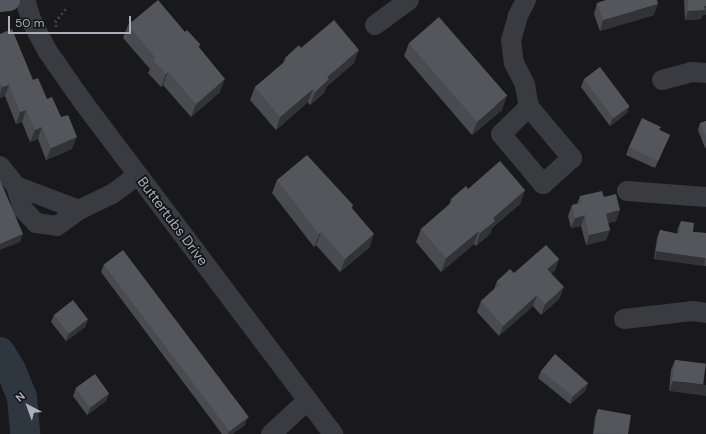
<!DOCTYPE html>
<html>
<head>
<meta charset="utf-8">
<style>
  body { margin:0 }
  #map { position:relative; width:706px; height:434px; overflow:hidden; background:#19191c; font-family:"DM Sans",sans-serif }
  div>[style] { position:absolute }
  .river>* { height:30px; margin:-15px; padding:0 15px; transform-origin:15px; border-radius:15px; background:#2e3740 }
  .path>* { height:2.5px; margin-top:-1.25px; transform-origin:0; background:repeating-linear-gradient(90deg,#404248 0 2px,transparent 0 5px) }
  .minor>* { height:20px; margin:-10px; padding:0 10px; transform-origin:10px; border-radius:10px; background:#3a3b41 }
  .major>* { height:22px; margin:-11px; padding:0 11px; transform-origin:11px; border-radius:11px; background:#565860 }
  .wall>* { inset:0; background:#4a4b51 }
  .shaded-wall>* { inset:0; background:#323337; transform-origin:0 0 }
  .building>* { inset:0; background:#55565c; transform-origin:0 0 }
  span { translate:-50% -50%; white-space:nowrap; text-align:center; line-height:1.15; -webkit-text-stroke:3.5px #141417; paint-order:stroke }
  .street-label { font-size:14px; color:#abafbb }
  .north { position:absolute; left:8px; top:386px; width:40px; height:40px; -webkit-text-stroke:3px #141417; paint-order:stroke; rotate:319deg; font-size:11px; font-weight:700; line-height:16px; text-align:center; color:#abafbb }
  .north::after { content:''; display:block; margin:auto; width:14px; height:18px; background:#abafbb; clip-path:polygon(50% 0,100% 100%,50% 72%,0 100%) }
  .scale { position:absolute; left:8px; top:16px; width:123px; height:18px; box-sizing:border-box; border:2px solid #abafbb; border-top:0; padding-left:5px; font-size:12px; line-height:14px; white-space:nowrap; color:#abafbb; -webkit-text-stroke:3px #141417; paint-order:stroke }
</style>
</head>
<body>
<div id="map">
  <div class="river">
    <div style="left:0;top:352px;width:21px;rotate:59deg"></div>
    <div style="left:11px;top:370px;width:29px;rotate:68deg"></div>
    <div style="left:22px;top:397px;width:37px;rotate:85deg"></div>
  </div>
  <div class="path">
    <div style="left:56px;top:27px;width:5px;rotate:-101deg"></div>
    <div style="left:55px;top:22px;width:19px;rotate:-51deg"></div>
  </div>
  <div class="minor">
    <div style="left:25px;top:0;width:23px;rotate:72deg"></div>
    <div style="left:32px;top:22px;width:34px;rotate:62deg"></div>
    <div style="left:48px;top:52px;width:61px;rotate:55deg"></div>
    <div style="left:83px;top:102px;width:416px;rotate:53deg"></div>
    <div style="left:526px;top:0;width:18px;rotate:117deg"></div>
    <div style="left:518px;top:16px;width:25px;rotate:106deg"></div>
    <div style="left:511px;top:40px;width:23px;rotate:83deg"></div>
    <div style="left:514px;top:63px;width:25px;rotate:63deg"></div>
    <div style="left:525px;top:85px;width:22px;rotate:80deg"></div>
    <div style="left:375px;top:25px;width:42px;rotate:-36.3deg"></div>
    <div style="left:662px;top:80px;width:30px;rotate:-15deg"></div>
    <div style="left:691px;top:72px;width:15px;rotate:4deg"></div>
    <div style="left:529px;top:107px;width:67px;rotate:49.9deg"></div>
    <div style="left:572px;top:158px;width:39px;rotate:138deg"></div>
    <div style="left:543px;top:184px;width:65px;rotate:-130deg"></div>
    <div style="left:501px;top:134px;width:39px;rotate:-44deg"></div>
    <div style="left:0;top:166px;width:26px;rotate:51deg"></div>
    <div style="left:16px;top:186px;width:24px;rotate:73deg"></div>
    <div style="left:23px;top:209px;width:19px;rotate:47deg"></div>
    <div style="left:36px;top:223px;width:21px;rotate:8deg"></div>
    <div style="left:57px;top:226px;width:27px;rotate:-36deg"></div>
    <div style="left:79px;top:210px;width:37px;rotate:-26deg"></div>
    <div style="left:112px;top:194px;width:32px;rotate:-36deg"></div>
    <div style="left:16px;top:186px;width:67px;rotate:20.9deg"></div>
    <div style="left:627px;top:191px;width:79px;rotate:4.3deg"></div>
    <div style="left:624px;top:319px;width:68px;rotate:-6.7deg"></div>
    <div style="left:692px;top:311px;width:14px;rotate:8deg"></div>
    <div style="left:271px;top:434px;width:50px;rotate:-42.6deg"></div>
  </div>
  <div class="major">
    <div style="left:0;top:1px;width:9px;rotate:-6deg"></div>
  </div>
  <div class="wall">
    <div style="clip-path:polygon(684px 0,706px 0,701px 19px,685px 20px)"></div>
    <div style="clip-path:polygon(597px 3px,654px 15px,600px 31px,594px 14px)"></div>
    <div style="clip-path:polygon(128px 25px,185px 32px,200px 44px,199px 48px,220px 92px,191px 117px,163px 85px,161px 87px,148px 73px,150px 69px,123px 38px)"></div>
    <div style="clip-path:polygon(0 34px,47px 99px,72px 149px,46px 160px,38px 139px,30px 142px,22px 122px,16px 124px,5px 96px,0 98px)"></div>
    <div style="clip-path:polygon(409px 43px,502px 110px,472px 135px,404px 56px)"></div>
    <div style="clip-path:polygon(301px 48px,354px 63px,326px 87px,324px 93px,310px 105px,308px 102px,276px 130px,250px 100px,255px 87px,283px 63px,285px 58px)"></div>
    <div style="clip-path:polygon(584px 79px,629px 106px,627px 113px,610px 126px,581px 87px)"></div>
    <div style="clip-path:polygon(706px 121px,706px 148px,705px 148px,698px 130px,700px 123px)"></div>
    <div style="clip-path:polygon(660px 130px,670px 135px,655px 168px,626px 155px,629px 147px)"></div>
    <div style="clip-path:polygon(277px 180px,353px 205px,352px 208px,370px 247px,340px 272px,316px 245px,314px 247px,272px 193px)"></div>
    <div style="clip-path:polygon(468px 189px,525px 190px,520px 204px,492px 228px,490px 234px,476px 246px,474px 244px,441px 272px,416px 242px,421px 229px,449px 205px,451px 199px)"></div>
    <div style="clip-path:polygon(580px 196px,616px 221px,608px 223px,610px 230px,606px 240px,586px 245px,581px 226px,571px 228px,568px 216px,572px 205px,577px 204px)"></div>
    <div style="clip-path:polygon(681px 221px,693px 232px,706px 233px,706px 266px,654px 259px,657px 238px,660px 230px,677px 234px,678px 228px)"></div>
    <div style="clip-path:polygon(559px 259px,555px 270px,551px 273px,560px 298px,541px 315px,533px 306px,499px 336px,477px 312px,481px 301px,494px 289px,497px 281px,514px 273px)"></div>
    <div style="clip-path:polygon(104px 264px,245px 425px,232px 434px,222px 434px,101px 272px)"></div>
    <div style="clip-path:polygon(54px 315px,88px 319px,85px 327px,66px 341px,51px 322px)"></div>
    <div style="clip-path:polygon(675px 360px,706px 364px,669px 391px,671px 370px)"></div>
    <div style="clip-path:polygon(541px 371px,588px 383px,585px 391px,570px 404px,538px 378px)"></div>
    <div style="clip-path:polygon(76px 388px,109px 393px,106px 401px,87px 415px,73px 396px)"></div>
    <div style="clip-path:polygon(598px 409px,628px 434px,593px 434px,595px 417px)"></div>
  </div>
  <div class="shaded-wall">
    <div style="clip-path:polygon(658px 4px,654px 15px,600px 31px,603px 20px)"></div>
    <div style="clip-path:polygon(704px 6px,706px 6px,706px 15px,703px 15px,701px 19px,685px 20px,688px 11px)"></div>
    <div style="clip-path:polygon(359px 50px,354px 63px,326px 87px,324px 93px,310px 105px,315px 92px,327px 77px)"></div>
    <div style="clip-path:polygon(168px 72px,163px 85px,161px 87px,166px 74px)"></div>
    <div style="clip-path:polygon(225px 79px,220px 92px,191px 117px,196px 104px)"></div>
    <div style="clip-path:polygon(9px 85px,5px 96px,0 98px,0 94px,2px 87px)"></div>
    <div style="clip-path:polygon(313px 89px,308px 102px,276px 130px,280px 117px)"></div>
    <div style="clip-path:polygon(507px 96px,502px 110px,472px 135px,477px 122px)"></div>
    <div style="clip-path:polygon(629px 106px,627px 113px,610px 126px,612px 119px)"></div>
    <div style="clip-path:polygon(26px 110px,22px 122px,16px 124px,20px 112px)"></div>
    <div style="clip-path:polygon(42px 127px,38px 139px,30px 142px,35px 130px)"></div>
    <div style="clip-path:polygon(77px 137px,72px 149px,46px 160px,51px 148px)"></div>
    <div style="clip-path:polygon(525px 190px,520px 204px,492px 228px,490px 234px,476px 246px,480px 233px,493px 218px)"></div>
    <div style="clip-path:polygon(620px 210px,616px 221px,602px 224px,606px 214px)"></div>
    <div style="clip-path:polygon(585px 215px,581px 226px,571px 228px,575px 218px)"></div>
    <div style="clip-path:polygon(610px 230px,606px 240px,586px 245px,589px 235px)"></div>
    <div style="clip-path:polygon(479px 231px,474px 244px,441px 272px,446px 258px)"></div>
    <div style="clip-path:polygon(321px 232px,316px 245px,314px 247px,319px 234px)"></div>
    <div style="clip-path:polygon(23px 234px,20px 242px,0 250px,0 244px)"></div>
    <div style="clip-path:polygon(374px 234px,370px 247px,340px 272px,345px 259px)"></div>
    <div style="left:656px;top:251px;width:50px;height:8px;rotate:8deg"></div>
    <div style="clip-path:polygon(559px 259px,555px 270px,544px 280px,547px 269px)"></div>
    <div style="clip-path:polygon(564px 287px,560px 298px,541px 315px,545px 304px)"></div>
    <div style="clip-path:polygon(537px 295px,533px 306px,499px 336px,503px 326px)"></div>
    <div style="clip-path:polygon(88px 319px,85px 327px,66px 341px,68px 334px)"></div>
    <div style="clip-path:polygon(673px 381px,706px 385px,706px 396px,669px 391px)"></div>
    <div style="clip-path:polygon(588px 383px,585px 391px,570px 404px,573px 396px)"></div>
    <div style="clip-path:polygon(109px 393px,106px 401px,87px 415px,90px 408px)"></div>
    <div style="clip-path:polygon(248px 417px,245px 425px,232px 434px,228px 434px,229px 431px)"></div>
  </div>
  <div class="building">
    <div style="clip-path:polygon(158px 0,185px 32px,187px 30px,200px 44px,198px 46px,225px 79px,196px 104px,168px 72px,166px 74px,153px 60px,156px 58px,128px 25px)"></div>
    <div style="clip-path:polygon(606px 0,657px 0,658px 4px,603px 20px,597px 3px)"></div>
    <div style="clip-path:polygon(688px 0,706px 0,706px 6px,704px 6px,705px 10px,688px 11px)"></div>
    <div style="left:439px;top:17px;width:104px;height:40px;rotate:49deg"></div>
    <div style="clip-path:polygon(334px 20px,359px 50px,327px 77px,329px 79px,315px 92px,313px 89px,280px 117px,255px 87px,287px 60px,285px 58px,299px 45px,301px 48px)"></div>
    <div style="clip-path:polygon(12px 29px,33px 80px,38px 78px,47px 99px,52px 97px,61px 117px,68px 115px,77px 137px,51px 148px,42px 127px,35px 130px,26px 110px,20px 112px,9px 85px,2px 87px,0 82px,0 34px)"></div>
    <div style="left:600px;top:67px;width:49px;height:20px;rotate:53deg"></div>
    <div style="clip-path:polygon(642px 118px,661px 127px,659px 130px,670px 135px,658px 161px,629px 147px)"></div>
    <div style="clip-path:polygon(706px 121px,706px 137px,700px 123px)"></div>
    <div style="clip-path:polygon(307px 155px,353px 205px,351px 207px,374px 234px,345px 259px,321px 232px,319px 234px,277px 180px)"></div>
    <div style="clip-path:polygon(500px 161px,525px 190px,493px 218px,495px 221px,480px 233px,479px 231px,446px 258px,421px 229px,453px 201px,451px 199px,466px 186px,468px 189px)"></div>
    <div style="clip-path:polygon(0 180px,23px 234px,0 244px)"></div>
    <div style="clip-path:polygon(602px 191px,604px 197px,616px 194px,620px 210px,606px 214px,610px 230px,589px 235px,585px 215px,575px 218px,572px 205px,581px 203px,580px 196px)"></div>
    <div style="clip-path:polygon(681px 221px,694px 223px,693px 232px,706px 233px,706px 258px,656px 251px,660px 230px,679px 234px)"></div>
    <div style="clip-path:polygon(546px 245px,559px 259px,547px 269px,564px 287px,545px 304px,537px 295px,503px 326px,481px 301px,500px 284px,497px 281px,510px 269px,514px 273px)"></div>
    <div style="left:123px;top:250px;width:209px;height:24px;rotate:53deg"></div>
    <div style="left:73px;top:300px;width:24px;height:24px;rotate:52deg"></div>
    <div style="clip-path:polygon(555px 354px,588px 383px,573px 396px,541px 371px)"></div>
    <div style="left:675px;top:360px;width:31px;height:21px;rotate:7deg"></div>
    <div style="left:95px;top:374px;width:24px;height:24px;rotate:54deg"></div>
    <div style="clip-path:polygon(598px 409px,631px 415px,628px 434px,594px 433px)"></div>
  </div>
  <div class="street-label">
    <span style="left:173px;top:221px;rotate:53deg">Buttertubs Drive</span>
  </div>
  <div class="north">N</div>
  <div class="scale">50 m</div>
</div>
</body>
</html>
